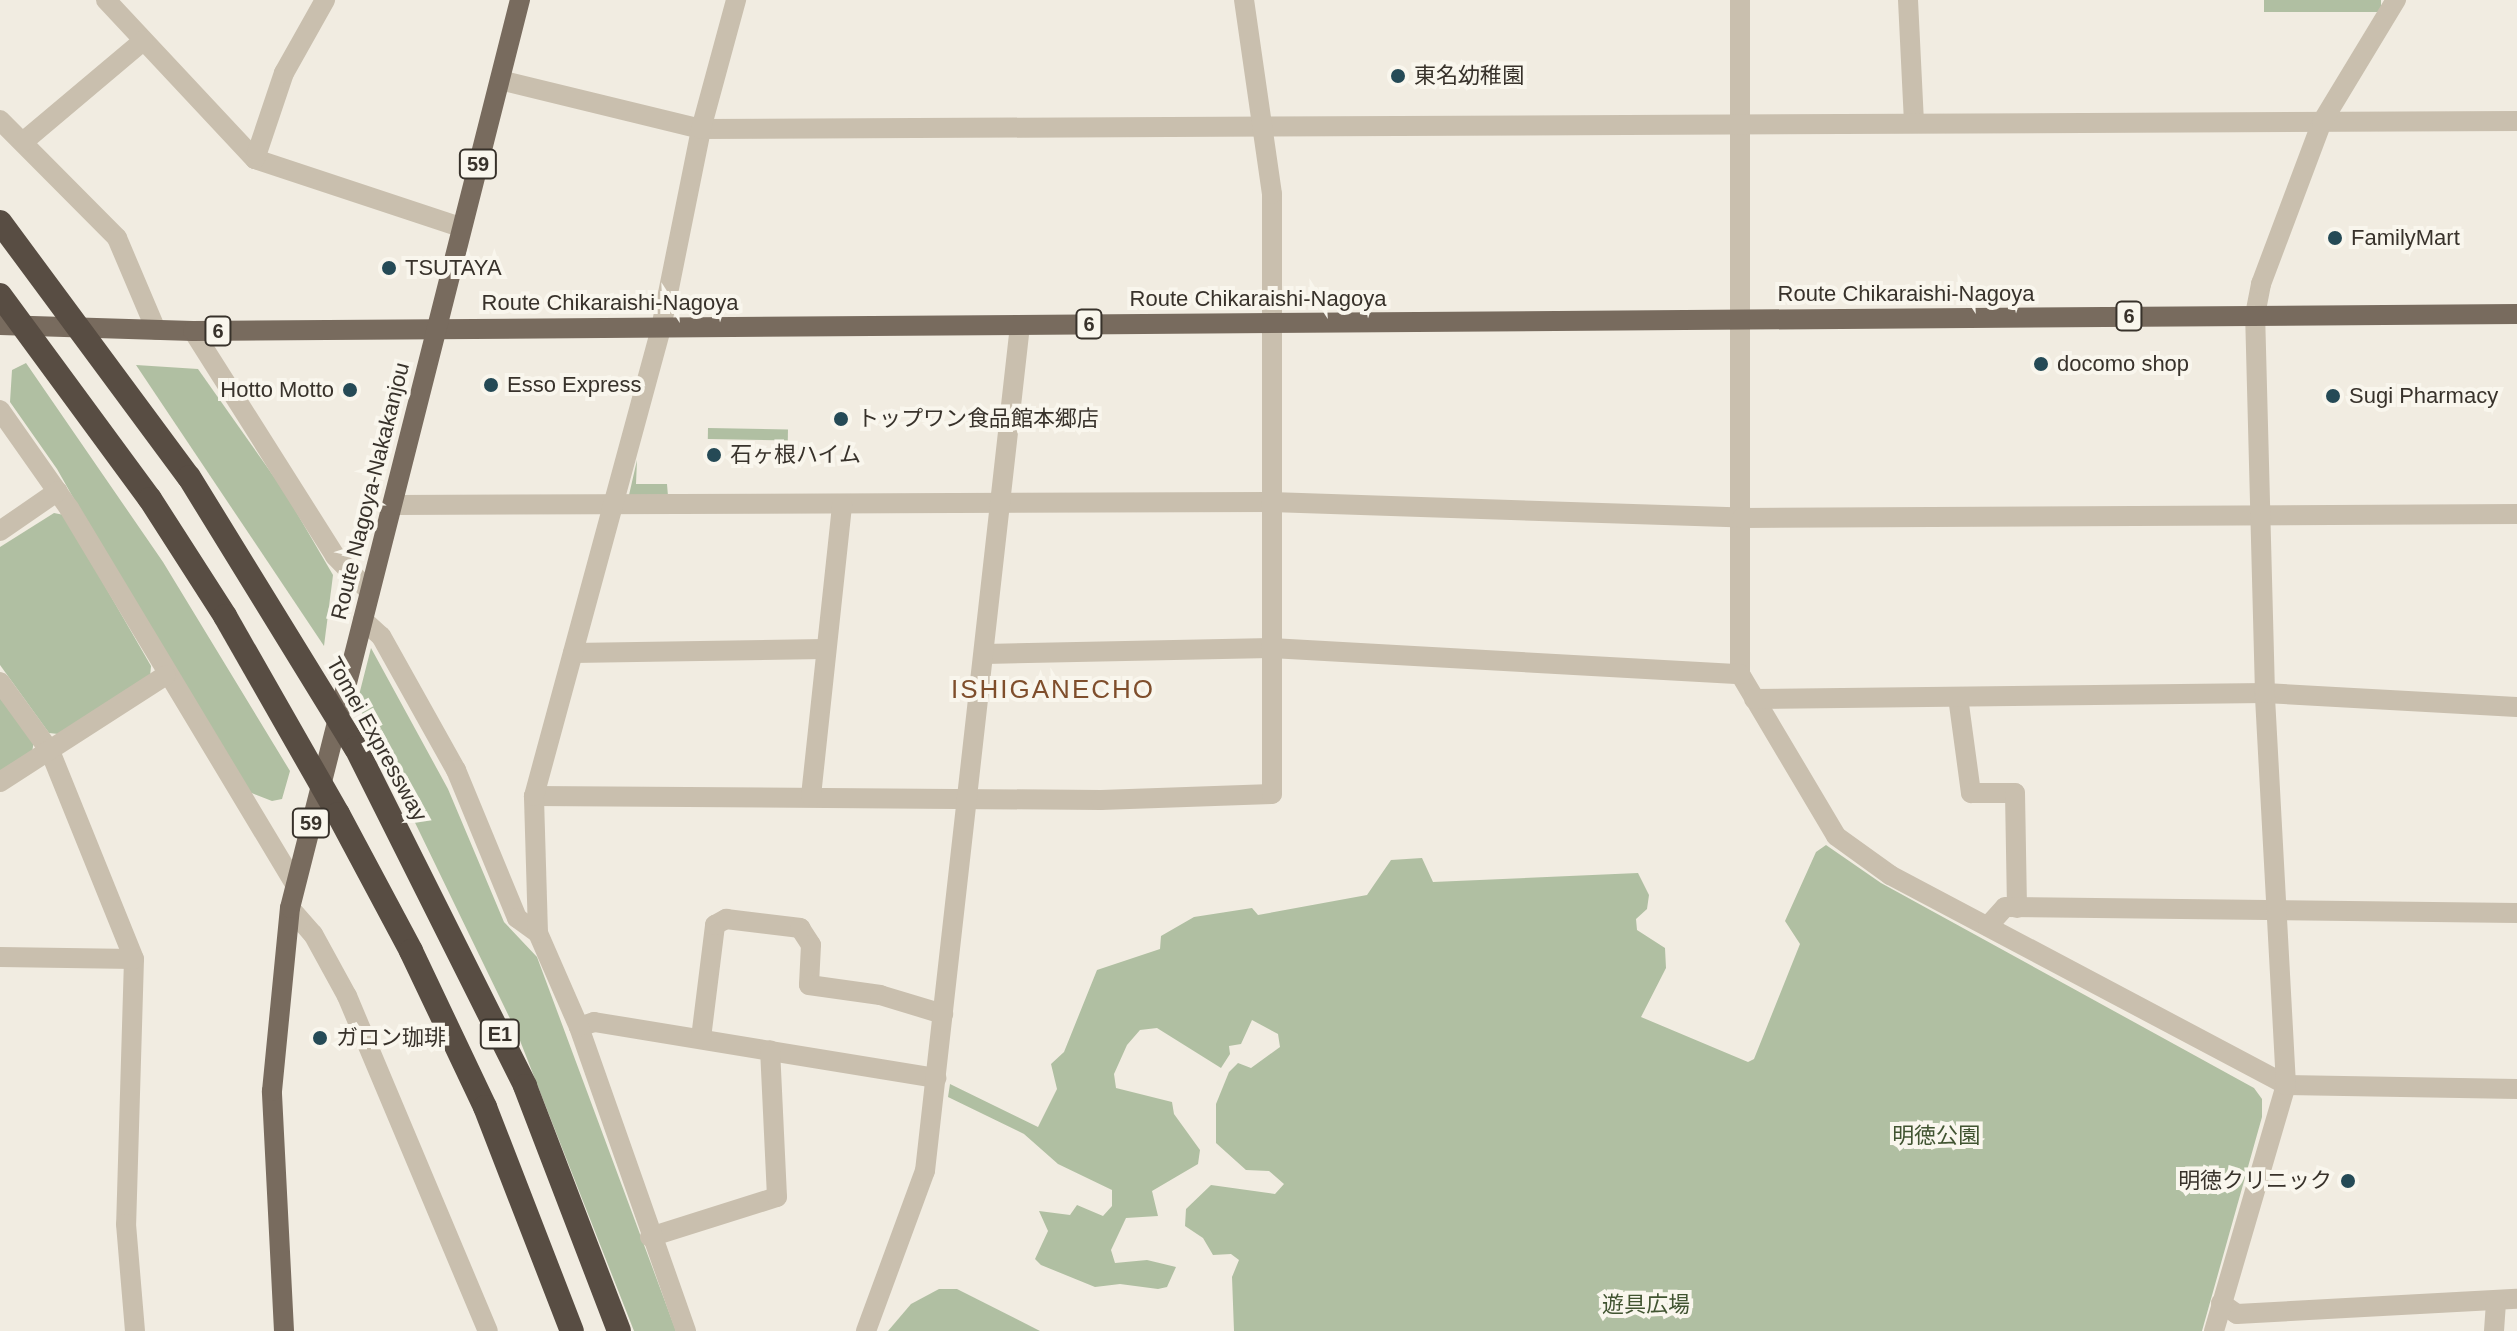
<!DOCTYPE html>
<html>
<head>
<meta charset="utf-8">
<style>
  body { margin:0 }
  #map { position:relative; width:2517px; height:1331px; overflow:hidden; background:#f1ece1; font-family:Arial,"Noto Sans JP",sans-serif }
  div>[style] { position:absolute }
  .green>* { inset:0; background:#b0bfa2; transform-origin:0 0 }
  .minor>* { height:20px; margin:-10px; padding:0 10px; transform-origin:10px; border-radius:10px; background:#c9bfae }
  .major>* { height:20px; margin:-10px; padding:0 10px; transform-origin:10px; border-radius:10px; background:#786b5e }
  .highway>* { height:24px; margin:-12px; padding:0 12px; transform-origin:12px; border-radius:12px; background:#584d43 }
  .dots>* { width:22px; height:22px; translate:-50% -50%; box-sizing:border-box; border:4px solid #f9f6ed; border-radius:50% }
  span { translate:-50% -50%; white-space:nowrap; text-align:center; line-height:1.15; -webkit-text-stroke:8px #f9f6ed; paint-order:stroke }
  .shield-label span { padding:2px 6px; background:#f9f6ed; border:2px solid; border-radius:6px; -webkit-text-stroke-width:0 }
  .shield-label { font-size:20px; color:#38322b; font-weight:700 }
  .poi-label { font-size:22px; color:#38322b }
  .left { translate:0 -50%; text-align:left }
  .right { translate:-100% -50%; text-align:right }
  .street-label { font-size:22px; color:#38322b }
  .park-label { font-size:22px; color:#415431 }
  .quarter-label { font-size:26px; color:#7f4e2c; letter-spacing:2px }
</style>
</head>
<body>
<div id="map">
  <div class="green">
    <div style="left:2264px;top:0;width:117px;height:12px"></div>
    <div style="clip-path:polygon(26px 363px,163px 562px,290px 771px,282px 799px,272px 801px,249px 792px,173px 674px,57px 469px,10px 402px,12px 370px)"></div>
    <div style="clip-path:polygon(136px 365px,198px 369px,284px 491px,333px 575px,324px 646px)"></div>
    <div style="left:708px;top:428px;width:80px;height:11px;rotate:1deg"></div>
    <div style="clip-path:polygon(637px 460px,636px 484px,667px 484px,668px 496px,629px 495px)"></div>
    <div style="clip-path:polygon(54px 513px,64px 515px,151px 666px,150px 677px,58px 734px,49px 733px,0 665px,0 547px)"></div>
    <div style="clip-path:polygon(371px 648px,448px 789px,504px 922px,537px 957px,676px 1331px,634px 1331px,517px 1033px,357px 703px)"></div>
    <div style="clip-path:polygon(0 698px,34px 740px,32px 753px,0 773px)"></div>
    <div style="clip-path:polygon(1826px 845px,1881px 883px,2254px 1088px,2262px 1099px,2262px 1117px,2202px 1331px,1234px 1331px,1232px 1277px,1239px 1260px,1231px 1254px,1213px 1255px,1203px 1238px,1185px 1226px,1186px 1209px,1211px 1185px,1275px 1194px,1284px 1184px,1269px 1171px,1246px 1170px,1216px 1143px,1216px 1104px,1229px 1072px,1238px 1063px,1251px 1068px,1280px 1047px,1278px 1034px,1252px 1020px,1241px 1044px,1229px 1046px,1230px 1054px,1221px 1068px,1157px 1028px,1140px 1030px,1127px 1045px,1114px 1074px,1116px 1088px,1172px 1102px,1174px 1114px,1200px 1150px,1198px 1164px,1152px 1191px,1158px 1216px,1126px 1218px,1111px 1250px,1115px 1263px,1147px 1260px,1176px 1267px,1167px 1287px,1158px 1289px,1120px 1284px,1095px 1287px,1041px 1265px,1035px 1259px,1048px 1231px,1039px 1211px,1070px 1215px,1077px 1205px,1103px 1216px,1112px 1206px,1112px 1190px,1058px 1164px,1024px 1134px,948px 1097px,950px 1084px,1038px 1127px,1057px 1089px,1051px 1064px,1064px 1052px,1097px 970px,1160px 949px,1161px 936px,1194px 917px,1252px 908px,1258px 915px,1367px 895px,1391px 860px,1422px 858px,1433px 882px,1638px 873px,1649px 895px,1647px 909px,1636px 919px,1637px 930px,1665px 948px,1666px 968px,1641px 1017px,1748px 1062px,1754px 1059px,1800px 944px,1785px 921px,1816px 852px)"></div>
    <div style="clip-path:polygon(939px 1289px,957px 1289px,1040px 1331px,888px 1331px,911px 1304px)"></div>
  </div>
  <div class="minor">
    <div style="left:106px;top:0;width:218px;rotate:46.9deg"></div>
    <div style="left:255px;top:159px;width:217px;rotate:18.3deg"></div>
    <div style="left:1740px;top:0;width:674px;rotate:90deg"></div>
    <div style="left:1740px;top:674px;width:188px;rotate:59.3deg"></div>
    <div style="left:1836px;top:836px;width:67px;rotate:35.8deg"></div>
    <div style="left:1890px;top:875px;width:448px;rotate:27.9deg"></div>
    <div style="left:2286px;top:1085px;width:231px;rotate:1deg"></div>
    <div style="left:1908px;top:0;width:121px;rotate:87.2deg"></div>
    <div style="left:500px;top:80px;width:207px;rotate:13.7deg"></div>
    <div style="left:701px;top:129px;width:1816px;rotate:-0.25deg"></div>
    <div style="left:0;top:120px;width:166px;rotate:45.2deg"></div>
    <div style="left:117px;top:238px;width:100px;rotate:67deg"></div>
    <div style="left:23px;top:142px;width:157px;rotate:-40.1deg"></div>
    <div style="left:255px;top:159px;width:91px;rotate:-71.4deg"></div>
    <div style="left:284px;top:73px;width:84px;rotate:-60.7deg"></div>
    <div style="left:193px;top:331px;width:266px;rotate:57.7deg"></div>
    <div style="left:335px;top:556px;width:50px;rotate:45.8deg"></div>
    <div style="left:0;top:410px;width:120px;rotate:54.9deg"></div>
    <div style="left:69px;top:508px;width:439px;rotate:59deg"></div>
    <div style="left:394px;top:505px;width:877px;rotate:-0.2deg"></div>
    <div style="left:1271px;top:502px;width:471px;rotate:1.9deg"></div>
    <div style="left:1742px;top:518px;width:775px;rotate:-0.3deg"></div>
    <div style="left:0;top:531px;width:70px;rotate:-34.6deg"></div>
    <div style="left:363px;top:620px;width:24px;rotate:42deg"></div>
    <div style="left:381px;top:636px;width:154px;rotate:60.8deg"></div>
    <div style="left:456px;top:770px;width:160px;rotate:67.6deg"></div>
    <div style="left:517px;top:918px;width:26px;rotate:36deg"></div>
    <div style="left:573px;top:653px;width:252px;rotate:-0.9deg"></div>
    <div style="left:985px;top:654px;width:286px;rotate:-1.2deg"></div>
    <div style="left:1271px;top:648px;width:470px;rotate:3.2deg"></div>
    <div style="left:0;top:682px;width:85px;rotate:54.1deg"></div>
    <div style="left:50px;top:751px;width:224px;rotate:68deg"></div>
    <div style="left:134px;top:959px;width:265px;rotate:91.7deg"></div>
    <div style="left:126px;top:1224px;width:107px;rotate:85.2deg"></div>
    <div style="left:1958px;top:697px;width:97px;rotate:82.3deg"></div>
    <div style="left:1971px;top:793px;width:44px"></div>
    <div style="left:2015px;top:793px;width:115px;rotate:89deg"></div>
    <div style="left:1754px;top:699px;width:511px;rotate:-0.67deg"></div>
    <div style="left:2265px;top:693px;width:252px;rotate:3.2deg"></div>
    <div style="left:0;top:782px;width:197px;rotate:-32.8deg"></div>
    <div style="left:534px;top:796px;width:567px;rotate:0.4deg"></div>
    <div style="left:1101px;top:800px;width:171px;rotate:-2deg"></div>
    <div style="left:1272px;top:794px;width:600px;rotate:-90deg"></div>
    <div style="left:1272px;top:194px;width:196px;rotate:-98.2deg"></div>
    <div style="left:811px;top:796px;width:293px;rotate:-83.9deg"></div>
    <div style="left:290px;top:908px;width:35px;rotate:49deg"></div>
    <div style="left:313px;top:934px;width:71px;rotate:61.3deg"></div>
    <div style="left:347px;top:996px;width:363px;rotate:67.2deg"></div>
    <div style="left:1988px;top:926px;width:25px;rotate:-48deg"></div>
    <div style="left:2005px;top:907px;width:512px;rotate:0.67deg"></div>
    <div style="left:0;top:957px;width:134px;rotate:0.9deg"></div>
    <div style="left:579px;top:1027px;width:16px;rotate:-18deg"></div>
    <div style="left:594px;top:1022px;width:347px;rotate:9.3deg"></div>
    <div style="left:701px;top:1038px;width:114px;rotate:-82.9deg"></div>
    <div style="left:715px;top:925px;width:13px;rotate:-29deg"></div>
    <div style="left:726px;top:919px;width:75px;rotate:6.9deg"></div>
    <div style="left:800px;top:928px;width:20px;rotate:57deg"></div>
    <div style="left:811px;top:945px;width:40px;rotate:92.9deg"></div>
    <div style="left:809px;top:985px;width:72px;rotate:8deg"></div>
    <div style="left:880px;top:995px;width:66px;rotate:16.8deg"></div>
    <div style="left:650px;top:1237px;width:133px;rotate:-17.5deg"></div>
    <div style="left:777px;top:1197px;width:147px;rotate:-92.7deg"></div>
    <div style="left:2221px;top:1303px;width:19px;rotate:35deg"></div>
    <div style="left:2237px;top:1314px;width:280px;rotate:-3.1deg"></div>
    <div style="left:686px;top:1331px;width:322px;rotate:-109.4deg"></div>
    <div style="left:579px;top:1027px;width:103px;rotate:-113.6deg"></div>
    <div style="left:538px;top:933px;width:137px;rotate:-91.7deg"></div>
    <div style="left:534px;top:796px;width:485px;rotate:-74.8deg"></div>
    <div style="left:661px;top:328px;width:203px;rotate:-78.6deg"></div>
    <div style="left:701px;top:129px;width:134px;rotate:-74.8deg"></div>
    <div style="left:866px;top:1331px;width:171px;rotate:-69.8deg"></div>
    <div style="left:925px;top:1171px;width:851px;rotate:-83.59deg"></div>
    <div style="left:2214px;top:1331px;width:256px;rotate:-73.7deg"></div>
    <div style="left:2286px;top:1085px;width:393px;rotate:-93.1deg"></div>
    <div style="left:2265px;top:693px;width:378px;rotate:-91.5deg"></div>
    <div style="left:2255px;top:315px;width:32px;rotate:-79deg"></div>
    <div style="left:2261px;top:284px;width:173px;rotate:-69.4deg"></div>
    <div style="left:2322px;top:122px;width:143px;rotate:-58.8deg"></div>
    <div style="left:2494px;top:1331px;width:31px;rotate:-86deg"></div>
  </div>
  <div class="major">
    <div style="left:0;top:325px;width:193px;rotate:1.8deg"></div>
    <div style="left:193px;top:331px;width:2324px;rotate:-0.42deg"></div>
    <div style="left:284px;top:1331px;width:240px;rotate:-92.9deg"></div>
    <div style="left:272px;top:1091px;width:184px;rotate:-84.4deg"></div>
    <div style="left:290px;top:908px;width:937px;rotate:-75.79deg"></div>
  </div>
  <div class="highway">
    <div style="left:0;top:222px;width:317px;rotate:53.5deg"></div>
    <div style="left:189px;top:477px;width:318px;rotate:58.4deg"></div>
    <div style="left:356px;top:748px;width:378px;rotate:63.4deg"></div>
    <div style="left:525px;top:1086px;width:262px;rotate:69deg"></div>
    <div style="left:0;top:295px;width:253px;rotate:53.7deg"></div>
    <div style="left:150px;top:499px;width:139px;rotate:57.3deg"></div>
    <div style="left:225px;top:616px;width:228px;rotate:60.3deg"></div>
    <div style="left:338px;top:814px;width:155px;rotate:61.9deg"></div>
    <div style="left:411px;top:951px;width:173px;rotate:64.6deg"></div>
    <div style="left:485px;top:1107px;width:240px;rotate:68.8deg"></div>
  </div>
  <div class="dots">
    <div style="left:1398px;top:76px;background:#254a56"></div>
    <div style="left:2335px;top:238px;background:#254a56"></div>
    <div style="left:389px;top:268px;background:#254a56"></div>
    <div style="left:2041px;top:364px;background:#254a56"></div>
    <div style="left:491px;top:385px;background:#254a56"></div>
    <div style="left:350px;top:390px;background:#254a56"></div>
    <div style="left:2333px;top:396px;background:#254a56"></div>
    <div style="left:841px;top:419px;background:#254a56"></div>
    <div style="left:714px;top:455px;background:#254a56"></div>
    <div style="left:320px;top:1038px;background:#254a56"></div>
    <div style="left:2348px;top:1181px;background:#254a56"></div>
  </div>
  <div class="shield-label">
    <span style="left:478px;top:164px">59</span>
    <span style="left:2129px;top:316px">6</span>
    <span style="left:1089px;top:324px">6</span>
    <span style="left:218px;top:331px">6</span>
    <span style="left:311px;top:823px">59</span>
    <span style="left:500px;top:1034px">E1</span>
  </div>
  <div class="poi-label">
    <span class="left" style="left:1414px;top:76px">東名幼稚園</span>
    <span class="left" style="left:2351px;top:238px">FamilyMart</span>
    <span class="left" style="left:405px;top:268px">TSUTAYA</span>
    <span class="left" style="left:2057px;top:364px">docomo shop</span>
    <span class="left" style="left:507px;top:385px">Esso Express</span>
    <span class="right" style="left:334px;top:390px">Hotto Motto</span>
    <span class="left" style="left:2349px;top:396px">Sugi Pharmacy</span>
    <span class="left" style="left:857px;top:419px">トップワン食品館本郷店</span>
    <span class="left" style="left:730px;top:455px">石ヶ根ハイム</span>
    <span class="left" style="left:336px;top:1038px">ガロン珈琲</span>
    <span class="right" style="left:2332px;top:1181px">明徳クリニック</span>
  </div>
  <div class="street-label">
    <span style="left:1906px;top:294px">Route Chikaraishi-Nagoya</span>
    <span style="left:1258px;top:299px">Route Chikaraishi-Nagoya</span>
    <span style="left:610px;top:303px">Route Chikaraishi-Nagoya</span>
    <span style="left:370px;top:491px;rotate:-76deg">Route Nagoya-Nakakanjou</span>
    <span style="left:377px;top:739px;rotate:61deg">Tomei Expressway</span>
  </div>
  <div class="park-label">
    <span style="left:1936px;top:1136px">明徳公園</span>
    <span style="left:1646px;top:1305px">遊具広場</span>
  </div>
  <div class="quarter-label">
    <span style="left:1053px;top:690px">ISHIGANECHO</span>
  </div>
</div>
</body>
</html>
